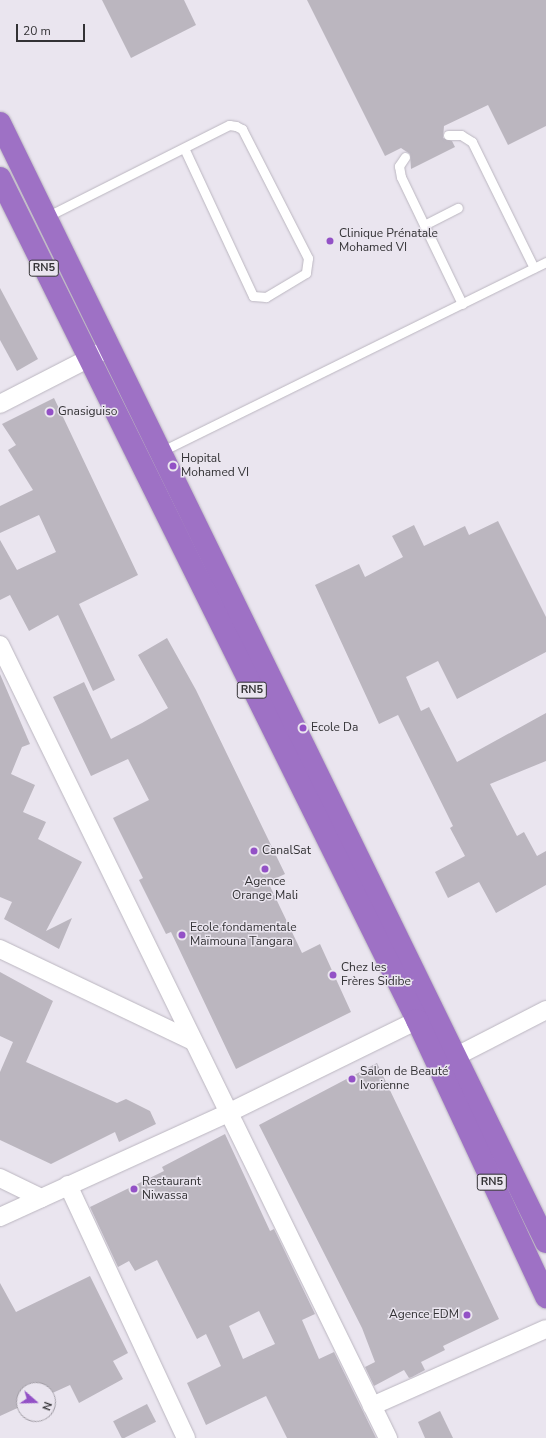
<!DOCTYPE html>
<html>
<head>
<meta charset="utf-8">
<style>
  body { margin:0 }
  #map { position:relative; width:546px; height:1438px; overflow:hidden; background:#eae5ef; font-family:"Nunito Sans",sans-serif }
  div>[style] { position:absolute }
  .building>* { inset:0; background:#bbb6bf; transform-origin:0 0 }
  .roads { filter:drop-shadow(0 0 1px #bbb6c0) drop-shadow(0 0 1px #bbb6c0) }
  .lane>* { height:9px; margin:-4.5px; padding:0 4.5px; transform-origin:4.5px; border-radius:4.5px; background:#fff }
  .street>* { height:18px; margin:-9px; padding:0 9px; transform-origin:9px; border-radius:9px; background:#fff }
  .highway>* { height:22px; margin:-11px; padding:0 11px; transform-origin:11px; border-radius:11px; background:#9e71c5 }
  .dots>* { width:11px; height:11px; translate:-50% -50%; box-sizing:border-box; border:2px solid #eae5ef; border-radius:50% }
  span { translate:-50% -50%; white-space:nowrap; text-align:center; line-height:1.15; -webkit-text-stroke:3px #eae5ef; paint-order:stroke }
  .shield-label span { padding:1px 3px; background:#eae5ef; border:1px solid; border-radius:3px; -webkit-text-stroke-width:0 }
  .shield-label { font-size:11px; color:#333235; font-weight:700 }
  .poi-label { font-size:12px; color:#333235 }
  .left { translate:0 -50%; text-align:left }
  .right { translate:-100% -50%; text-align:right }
  .north { position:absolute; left:16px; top:1382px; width:40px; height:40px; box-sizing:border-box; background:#eae5ef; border:1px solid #a19da5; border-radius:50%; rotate:110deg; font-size:11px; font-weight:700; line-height:16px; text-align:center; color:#333235 }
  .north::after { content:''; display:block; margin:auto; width:14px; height:18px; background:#9351c6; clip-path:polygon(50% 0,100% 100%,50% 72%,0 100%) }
  .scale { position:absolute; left:16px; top:24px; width:69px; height:18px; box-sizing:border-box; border:2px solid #333235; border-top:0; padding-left:5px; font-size:12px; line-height:14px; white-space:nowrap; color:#333235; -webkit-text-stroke:3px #eae5ef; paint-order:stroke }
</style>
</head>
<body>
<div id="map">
  <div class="building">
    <div style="clip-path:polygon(102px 0,184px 0,196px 25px,131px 58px)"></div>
    <div style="clip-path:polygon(307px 0,546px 0,546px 126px,508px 145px,488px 105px,444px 126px,443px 138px,452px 141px,455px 147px,411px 169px,410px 154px,401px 148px,385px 156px)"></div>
    <div style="clip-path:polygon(0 288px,38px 359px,17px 371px,0 340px)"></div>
    <div style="clip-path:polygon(54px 398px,138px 575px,79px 604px,115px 680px,93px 691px,58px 615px,29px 631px,10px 595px,0 600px,0 540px,17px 570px,56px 552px,39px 515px,0 533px,0 506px,33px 490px,8px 450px,16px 445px,2px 424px)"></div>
    <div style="clip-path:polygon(498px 521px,546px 617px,546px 652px,457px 699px,438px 661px,406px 677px,421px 711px,429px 707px,457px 762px,546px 713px,546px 761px,490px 784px,517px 836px,524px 832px,537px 856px,546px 851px,546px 885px,496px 913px,479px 882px,448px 898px,435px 872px,465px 856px,450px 828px,453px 826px,398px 715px,379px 724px,315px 585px,359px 564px,365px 577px,403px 557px,392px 536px,414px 525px,424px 546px,465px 526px,469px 535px)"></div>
    <div style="clip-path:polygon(167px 638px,196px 690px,285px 874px,268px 882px,302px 953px,320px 944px,351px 1012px,236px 1069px,171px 932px,166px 934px,139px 880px,143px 878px,113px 818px,149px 800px,128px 759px,91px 776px,53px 697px,84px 682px,111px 739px,142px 723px,168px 708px,138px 655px)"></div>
    <div style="clip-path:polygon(0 674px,30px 744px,22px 747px,11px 774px,35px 785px,23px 812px,46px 822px,38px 839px,82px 862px,46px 931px,72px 918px,59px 949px,4px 919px,12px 902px,0 897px)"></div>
    <div style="clip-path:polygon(0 972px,53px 1001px,26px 1062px,117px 1103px,126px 1099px,150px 1111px,156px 1124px,119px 1142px,115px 1132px,51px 1164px,0 1140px,0 1072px,13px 1042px,0 1036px)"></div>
    <div style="clip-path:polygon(377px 1063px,499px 1319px,443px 1346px,445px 1350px,421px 1362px,425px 1370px,412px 1377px,409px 1378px,404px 1370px,374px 1386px,365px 1367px,375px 1362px,362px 1328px,259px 1125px)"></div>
    <div style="clip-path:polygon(evenodd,225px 1134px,270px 1231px,274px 1229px,315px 1314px,302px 1320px,319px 1359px,334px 1352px,376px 1438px,287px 1438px,266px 1396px,206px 1425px,187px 1383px,221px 1366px,206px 1334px,197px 1339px,157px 1260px,135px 1271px,129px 1261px,118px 1267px,90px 1207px,164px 1171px,162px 1167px,225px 1134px,259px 1311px,275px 1344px,243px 1359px,229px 1326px,259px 1311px)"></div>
    <div style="clip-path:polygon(90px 1276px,128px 1353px,113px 1361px,123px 1379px,79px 1403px,70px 1385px,48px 1395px,48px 1390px,24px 1390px,24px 1405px,0 1416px,0 1283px,16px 1312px)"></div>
    <div style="left:147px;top:1404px;width:20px;height:38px;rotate:63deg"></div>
    <div style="clip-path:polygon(440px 1411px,453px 1438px,425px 1438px,418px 1422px)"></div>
  </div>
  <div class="roads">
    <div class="lane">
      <div style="left:448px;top:135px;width:13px"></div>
      <div style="left:461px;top:135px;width:13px;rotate:32deg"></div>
      <div style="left:472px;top:142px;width:140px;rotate:63.8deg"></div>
      <div style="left:405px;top:157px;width:11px;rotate:124deg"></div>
      <div style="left:399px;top:166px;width:11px;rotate:80deg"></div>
      <div style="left:401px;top:177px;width:141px;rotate:64.3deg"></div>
      <div style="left:46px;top:217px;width:205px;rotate:-26.7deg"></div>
      <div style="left:229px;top:125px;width:7px;rotate:8deg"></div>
      <div style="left:236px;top:126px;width:7px;rotate:27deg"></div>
      <div style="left:242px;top:129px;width:145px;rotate:62.9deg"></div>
      <div style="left:308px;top:258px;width:15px;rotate:98deg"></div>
      <div style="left:306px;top:273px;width:47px;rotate:149deg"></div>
      <div style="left:266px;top:297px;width:13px;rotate:-176deg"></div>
      <div style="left:253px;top:296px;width:163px;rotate:-115deg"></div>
      <div style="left:424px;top:225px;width:38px;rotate:-27deg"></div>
      <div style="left:162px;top:451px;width:428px;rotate:-26.2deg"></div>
    </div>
    <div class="street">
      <div style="left:0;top:404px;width:125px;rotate:-27.2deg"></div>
      <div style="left:0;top:645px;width:883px;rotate:63.93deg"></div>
      <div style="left:0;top:949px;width:214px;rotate:25.5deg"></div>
      <div style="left:443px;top:1063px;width:116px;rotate:-27.2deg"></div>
      <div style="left:0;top:1178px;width:46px;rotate:26deg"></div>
      <div style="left:68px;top:1185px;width:279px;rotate:65deg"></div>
      <div style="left:0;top:1217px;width:251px;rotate:-24.5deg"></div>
      <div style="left:228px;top:1113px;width:225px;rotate:-26.1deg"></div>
      <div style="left:372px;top:1406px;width:190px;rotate:-23.9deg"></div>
    </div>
    <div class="highway">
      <div style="left:0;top:123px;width:1245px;rotate:63.99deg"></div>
      <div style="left:0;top:178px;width:940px;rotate:63.65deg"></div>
      <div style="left:417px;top:1020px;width:306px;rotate:65deg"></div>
    </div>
  </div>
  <div class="dots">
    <div style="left:330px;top:241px;background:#9351c6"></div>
    <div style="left:50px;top:412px;background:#9351c6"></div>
    <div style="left:173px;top:466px;background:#9351c6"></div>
    <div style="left:303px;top:728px;background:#9351c6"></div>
    <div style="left:254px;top:851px;background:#9351c6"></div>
    <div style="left:265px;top:869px;background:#9351c6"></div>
    <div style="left:182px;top:935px;background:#9351c6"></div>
    <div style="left:333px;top:975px;background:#9351c6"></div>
    <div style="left:352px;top:1079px;background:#9351c6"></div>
    <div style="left:134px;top:1189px;background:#9351c6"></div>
    <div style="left:467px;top:1315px;background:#9351c6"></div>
  </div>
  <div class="shield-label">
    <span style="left:44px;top:268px">RN5</span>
    <span style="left:252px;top:690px">RN5</span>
    <span style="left:492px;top:1182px">RN5</span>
  </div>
  <div class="poi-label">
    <span class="left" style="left:339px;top:241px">Clinique Prénatale<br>Mohamed VI</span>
    <span class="left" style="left:58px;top:412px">Gnasiguiso</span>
    <span class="left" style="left:181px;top:466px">Hopital<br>Mohamed VI</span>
    <span class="left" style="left:311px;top:728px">Ecole Da</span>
    <span class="left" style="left:262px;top:851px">CanalSat</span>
    <span style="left:265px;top:889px">Agence<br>Orange Mali</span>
    <span class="left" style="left:190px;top:935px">Ecole fondamentale<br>Maïmouna Tangara</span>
    <span class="left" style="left:341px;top:975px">Chez les<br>Frères Sidibe</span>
    <span class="left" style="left:360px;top:1079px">Salon de Beauté<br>Ivorienne</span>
    <span class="left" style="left:142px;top:1189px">Restaurant<br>Niwassa</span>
    <span class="right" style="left:459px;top:1315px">Agence EDM</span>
  </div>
  <div class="north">N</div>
  <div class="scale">20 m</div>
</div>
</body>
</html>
